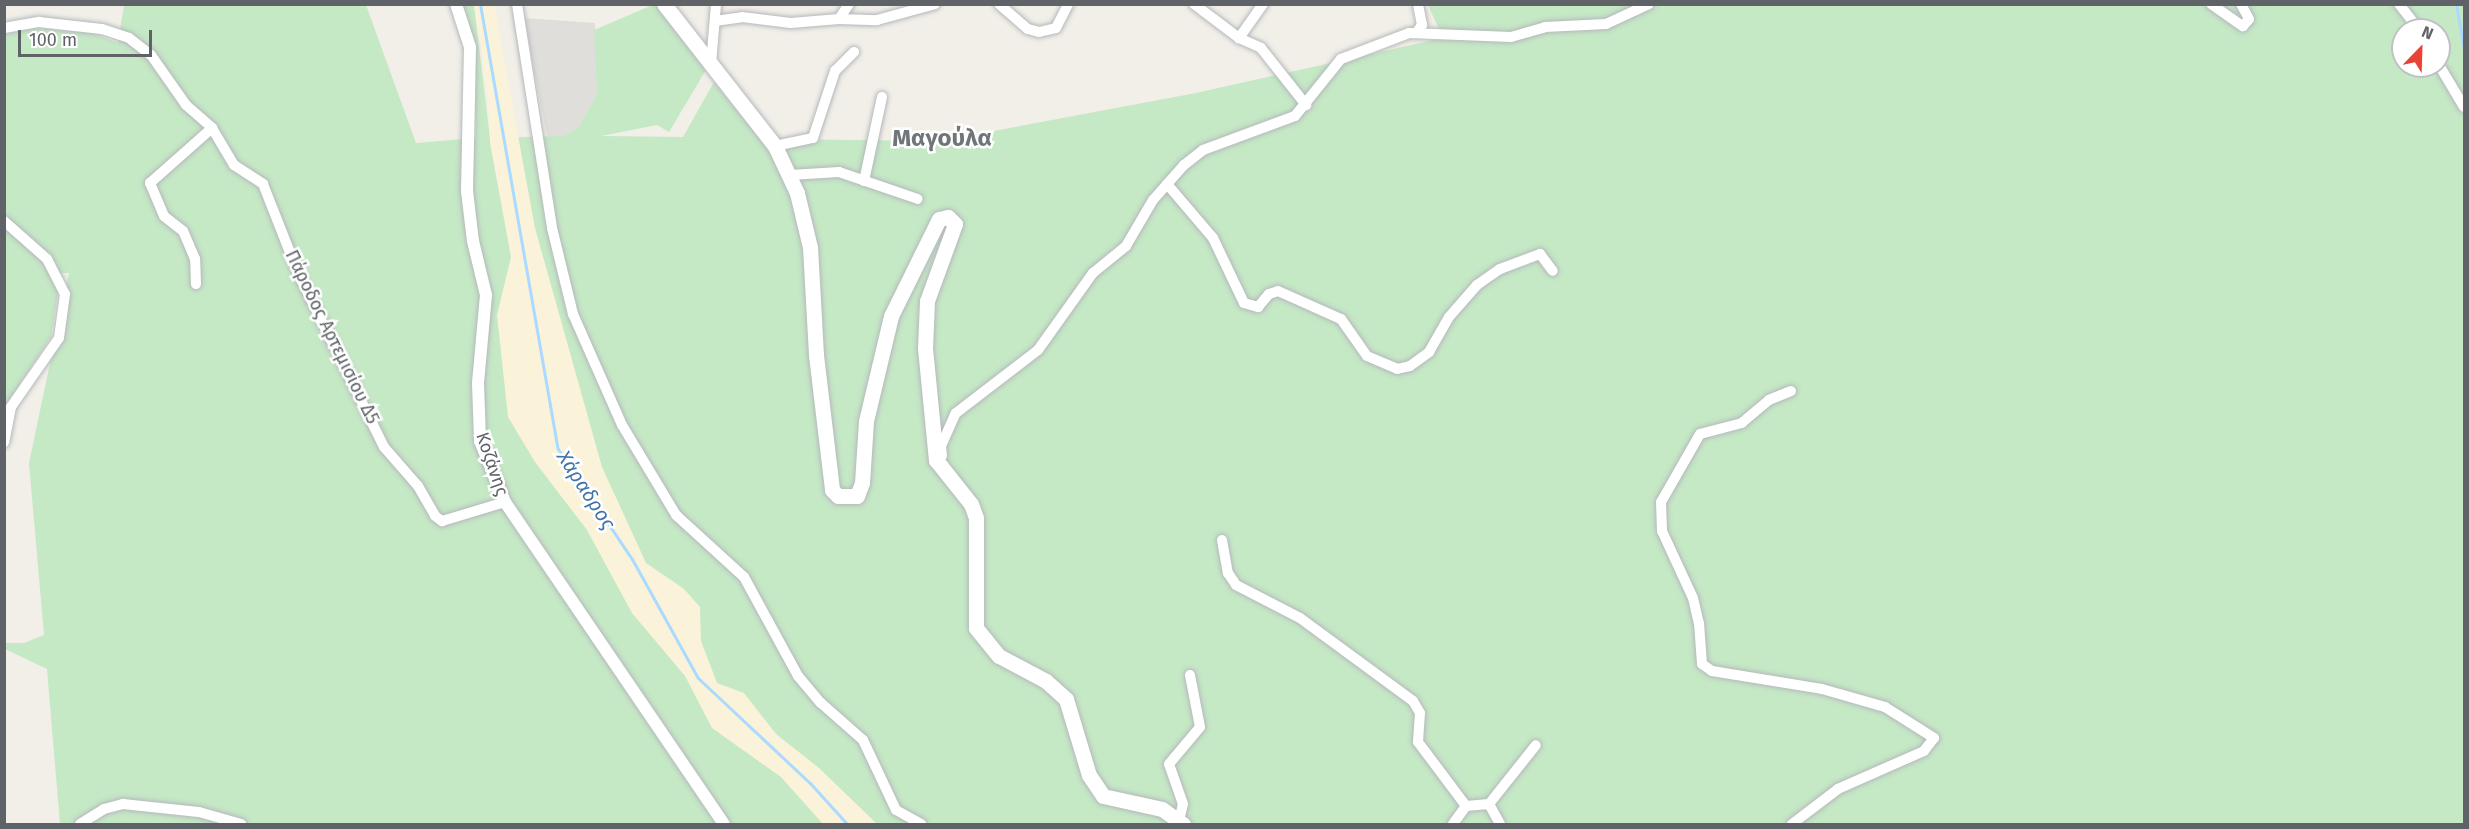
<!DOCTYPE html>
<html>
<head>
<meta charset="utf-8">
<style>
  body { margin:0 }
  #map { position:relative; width:2469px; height:829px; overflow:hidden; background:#f1efe8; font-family:"Fira Sans",sans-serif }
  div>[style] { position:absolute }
  .industrial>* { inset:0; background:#e0deda }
  .green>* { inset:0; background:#c5e8c5 }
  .sand>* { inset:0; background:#fbf3d9 }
  .stream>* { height:3px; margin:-1.5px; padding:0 1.5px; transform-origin:1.5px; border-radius:1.5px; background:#aadaff }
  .roads { filter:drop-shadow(0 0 2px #b5b8bc) drop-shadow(0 0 2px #b5b8bc) }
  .minor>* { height:10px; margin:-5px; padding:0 5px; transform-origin:5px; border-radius:5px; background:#fff }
  .tertiary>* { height:12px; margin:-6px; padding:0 6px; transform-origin:6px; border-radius:6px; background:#fff }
  .secondary>* { height:15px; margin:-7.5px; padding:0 7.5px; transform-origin:7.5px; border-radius:7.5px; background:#fff }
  span { translate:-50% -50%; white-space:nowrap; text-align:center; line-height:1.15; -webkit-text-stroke:5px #fff; paint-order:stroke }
  .street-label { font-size:18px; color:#5f6368 }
  .water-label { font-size:20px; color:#4174aa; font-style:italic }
  .district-label { font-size:24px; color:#70757a; font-weight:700 }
  .frame { position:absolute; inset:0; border:6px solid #5f6368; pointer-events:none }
  .north { position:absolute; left:2391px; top:18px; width:60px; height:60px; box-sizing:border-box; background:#fff; border:2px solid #bfc1c3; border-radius:50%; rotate:23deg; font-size:16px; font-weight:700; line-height:24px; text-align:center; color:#5f6368 }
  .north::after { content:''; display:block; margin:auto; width:21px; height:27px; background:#ea4335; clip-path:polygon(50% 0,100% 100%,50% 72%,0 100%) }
  .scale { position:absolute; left:18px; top:30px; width:134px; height:27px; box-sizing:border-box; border:3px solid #5f6368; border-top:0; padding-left:8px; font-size:18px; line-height:21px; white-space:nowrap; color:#5f6368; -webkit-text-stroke:4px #fff; paint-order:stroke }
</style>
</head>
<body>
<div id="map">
  <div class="industrial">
    <div style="clip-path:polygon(524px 18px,595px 23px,597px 94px,578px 128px,562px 139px,548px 141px)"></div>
  </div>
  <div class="green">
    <div style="clip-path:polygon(evenodd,655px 4px,706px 70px,669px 132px,657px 125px,601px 136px,683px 137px,714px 82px,760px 139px,940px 141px,1196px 93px,1443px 38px,1428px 5px,2464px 5px,2464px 824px,60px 824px,47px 669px,5px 649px,4px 643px,24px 643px,44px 635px,29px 463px,69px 273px,61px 273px,51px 337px,11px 397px,5px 413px,5px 34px,36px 28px,92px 33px,118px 43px,124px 5px,366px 5px,416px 143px,476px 138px,475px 51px,462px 5px,474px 5px,490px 138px,564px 136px,578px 128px,597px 94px,594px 30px,655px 4px,2403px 30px,2439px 30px,2439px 66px,2403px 66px,2403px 30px)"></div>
  </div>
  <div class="sand">
    <div style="clip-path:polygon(474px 5px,494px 5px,535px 228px,602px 467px,646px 563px,684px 589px,700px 607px,701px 641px,717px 683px,744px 693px,776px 734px,819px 768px,877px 824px,823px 824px,781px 777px,712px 728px,685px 676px,632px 613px,587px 530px,535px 462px,508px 417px,497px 315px,511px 257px,490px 143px,488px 97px)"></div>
  </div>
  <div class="stream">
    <div style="left:480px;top:4px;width:452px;rotate:80.1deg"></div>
    <div style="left:558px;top:449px;width:133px;rotate:56.1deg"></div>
    <div style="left:632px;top:559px;width:136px;rotate:61deg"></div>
    <div style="left:698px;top:678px;width:154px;rotate:43.2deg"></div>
    <div style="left:810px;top:783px;width:55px;rotate:47.9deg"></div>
    <div style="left:2456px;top:4px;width:46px;rotate:79.9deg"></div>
  </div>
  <div class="roads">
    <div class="minor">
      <div style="left:517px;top:4px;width:227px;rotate:81.1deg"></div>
      <div style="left:552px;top:228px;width:89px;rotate:76.3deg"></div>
      <div style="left:573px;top:314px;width:121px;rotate:66.2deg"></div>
      <div style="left:622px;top:425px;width:105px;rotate:59deg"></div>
      <div style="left:676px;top:515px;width:92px;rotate:42.4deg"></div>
      <div style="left:744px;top:577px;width:113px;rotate:61.4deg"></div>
      <div style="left:798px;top:676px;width:35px;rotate:50deg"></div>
      <div style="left:821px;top:703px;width:56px;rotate:41.4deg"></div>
      <div style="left:863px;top:740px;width:77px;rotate:64.8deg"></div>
      <div style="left:896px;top:810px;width:29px;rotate:29deg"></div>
      <div style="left:999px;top:4px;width:38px;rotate:41deg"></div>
      <div style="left:1028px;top:29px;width:11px;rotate:15deg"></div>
      <div style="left:1039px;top:32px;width:17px;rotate:-13deg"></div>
      <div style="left:1056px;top:28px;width:27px;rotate:-63deg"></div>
      <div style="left:1194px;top:4px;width:56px;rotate:37.1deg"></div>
      <div style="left:1263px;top:4px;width:42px;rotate:125.2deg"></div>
      <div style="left:1239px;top:38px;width:24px;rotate:24deg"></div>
      <div style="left:1261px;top:48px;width:73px;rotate:51.7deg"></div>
      <div style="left:2211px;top:4px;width:39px;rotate:35deg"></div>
      <div style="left:2243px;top:26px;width:9px;rotate:-49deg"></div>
      <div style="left:2249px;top:19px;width:17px;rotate:-118deg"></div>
      <div style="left:2399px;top:4px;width:33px;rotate:52deg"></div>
      <div style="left:839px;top:19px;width:38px;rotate:2deg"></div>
      <div style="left:877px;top:20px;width:60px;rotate:-15.4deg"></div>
      <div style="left:715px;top:21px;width:27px;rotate:-8deg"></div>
      <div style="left:742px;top:17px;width:49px;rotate:7deg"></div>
      <div style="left:791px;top:23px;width:48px;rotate:-4.8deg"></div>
      <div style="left:839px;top:19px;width:18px;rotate:-56deg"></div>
      <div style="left:4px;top:28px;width:36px;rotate:-10deg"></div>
      <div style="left:39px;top:22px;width:63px;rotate:6.3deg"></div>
      <div style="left:102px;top:29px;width:28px;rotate:18deg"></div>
      <div style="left:129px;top:38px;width:28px;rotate:38deg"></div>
      <div style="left:151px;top:55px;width:61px;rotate:55deg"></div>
      <div style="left:186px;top:105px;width:35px;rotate:41deg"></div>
      <div style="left:212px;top:128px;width:43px;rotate:59.3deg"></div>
      <div style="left:234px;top:165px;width:35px;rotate:33deg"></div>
      <div style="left:263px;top:184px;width:96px;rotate:68.5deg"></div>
      <div style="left:298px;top:273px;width:194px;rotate:63.7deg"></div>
      <div style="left:384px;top:447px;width:52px;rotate:48.9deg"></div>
      <div style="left:418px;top:486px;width:34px;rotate:60deg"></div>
      <div style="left:435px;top:516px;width:9px;rotate:36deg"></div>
      <div style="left:442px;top:521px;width:66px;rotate:-16.8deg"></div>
      <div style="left:1417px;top:32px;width:9px;rotate:-54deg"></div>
      <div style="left:1422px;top:25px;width:21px;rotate:-101deg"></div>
      <div style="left:711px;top:64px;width:60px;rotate:-85.2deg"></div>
      <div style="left:2439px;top:65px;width:49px;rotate:59.2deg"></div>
      <div style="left:775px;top:146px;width:39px;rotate:-12deg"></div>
      <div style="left:813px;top:138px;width:71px;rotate:-71.8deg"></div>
      <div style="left:835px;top:71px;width:27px;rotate:-45deg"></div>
      <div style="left:790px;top:175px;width:49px;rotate:-3.5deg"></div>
      <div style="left:839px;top:172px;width:83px;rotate:18.9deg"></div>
      <div style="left:864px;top:181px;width:86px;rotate:-77.9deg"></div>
      <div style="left:1167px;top:184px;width:71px;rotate:49.6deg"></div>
      <div style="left:1213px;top:238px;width:72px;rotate:64.5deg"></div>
      <div style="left:1244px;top:303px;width:15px;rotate:16deg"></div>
      <div style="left:1258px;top:307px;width:17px;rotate:-50deg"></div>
      <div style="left:1269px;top:294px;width:9px;rotate:-18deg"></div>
      <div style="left:1278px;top:291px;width:69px;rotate:24deg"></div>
      <div style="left:1341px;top:319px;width:45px;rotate:54.9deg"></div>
      <div style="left:1367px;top:356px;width:33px;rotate:23deg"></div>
      <div style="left:1397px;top:369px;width:13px;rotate:-13deg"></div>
      <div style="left:1410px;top:366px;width:24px;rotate:-36deg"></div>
      <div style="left:1429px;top:352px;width:40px;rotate:-60.3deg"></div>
      <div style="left:1449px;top:317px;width:43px;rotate:-48.8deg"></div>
      <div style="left:1477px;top:285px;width:28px;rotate:-35deg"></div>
      <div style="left:1500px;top:269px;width:43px;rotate:-20.6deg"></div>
      <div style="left:1540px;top:254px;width:21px;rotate:53deg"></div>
      <div style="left:4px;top:221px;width:57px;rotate:41.5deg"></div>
      <div style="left:47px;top:259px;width:39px;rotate:63deg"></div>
      <div style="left:65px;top:294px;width:44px;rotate:97.8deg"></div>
      <div style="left:59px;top:338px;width:84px;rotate:124.8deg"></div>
      <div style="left:11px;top:407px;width:36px;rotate:101deg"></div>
      <div style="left:196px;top:284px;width:25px;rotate:-92deg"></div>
      <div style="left:195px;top:259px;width:30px;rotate:-113deg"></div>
      <div style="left:183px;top:231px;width:24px;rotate:-142deg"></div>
      <div style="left:164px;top:216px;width:36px;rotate:-113deg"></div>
      <div style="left:150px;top:183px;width:83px;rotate:-41.6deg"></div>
      <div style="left:1791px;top:391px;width:24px;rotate:158deg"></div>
      <div style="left:1769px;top:400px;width:35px;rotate:140deg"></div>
      <div style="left:1742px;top:423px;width:43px;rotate:165.3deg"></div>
      <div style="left:1700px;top:434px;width:78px;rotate:119.8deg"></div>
      <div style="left:1661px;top:502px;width:29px;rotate:88deg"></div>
      <div style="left:1662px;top:531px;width:74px;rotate:65.2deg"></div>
      <div style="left:1693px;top:598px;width:26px;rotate:77deg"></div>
      <div style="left:1699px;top:623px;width:41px;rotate:85.8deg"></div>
      <div style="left:1702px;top:664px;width:12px;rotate:35deg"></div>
      <div style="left:1712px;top:671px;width:111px;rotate:9.3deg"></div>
      <div style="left:1822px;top:689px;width:66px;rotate:15.9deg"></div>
      <div style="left:1885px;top:707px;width:58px;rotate:32.3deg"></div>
      <div style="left:1934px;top:738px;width:16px;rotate:128deg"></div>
      <div style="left:1924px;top:751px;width:94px;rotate:156.2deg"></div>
      <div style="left:1838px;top:789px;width:58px;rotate:142.7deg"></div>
      <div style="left:942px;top:456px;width:10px;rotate:-96deg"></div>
      <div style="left:941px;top:446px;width:36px;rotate:-66deg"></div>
      <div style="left:956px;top:413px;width:103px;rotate:-37.5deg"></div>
      <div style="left:1038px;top:350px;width:95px;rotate:-54.5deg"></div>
      <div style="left:1093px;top:273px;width:43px;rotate:-39.3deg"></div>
      <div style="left:1126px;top:246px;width:53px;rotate:-59.6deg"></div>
      <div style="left:1153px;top:200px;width:47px;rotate:-48.5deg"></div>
      <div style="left:1184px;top:165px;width:24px;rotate:-38deg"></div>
      <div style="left:1203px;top:150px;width:98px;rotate:-20.3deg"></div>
      <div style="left:1295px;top:116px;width:73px;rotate:-51.1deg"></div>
      <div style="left:1341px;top:59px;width:73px;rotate:-20.9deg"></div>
      <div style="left:1409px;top:33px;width:102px;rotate:2.2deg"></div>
      <div style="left:1511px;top:37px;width:35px;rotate:-16deg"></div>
      <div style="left:1545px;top:27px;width:61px;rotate:-2.8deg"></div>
      <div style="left:1606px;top:24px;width:47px;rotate:-24.9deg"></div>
      <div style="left:1222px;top:540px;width:34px;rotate:80deg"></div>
      <div style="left:1228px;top:573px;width:14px;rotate:56deg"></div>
      <div style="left:1236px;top:585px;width:72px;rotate:27.3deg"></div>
      <div style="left:1300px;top:618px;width:140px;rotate:36.3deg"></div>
      <div style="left:1413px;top:701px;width:14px;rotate:60deg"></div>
      <div style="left:1420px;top:713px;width:29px;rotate:94deg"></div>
      <div style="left:1418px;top:742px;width:80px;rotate:53.1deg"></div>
      <div style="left:1466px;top:806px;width:22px;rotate:126deg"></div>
      <div style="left:1489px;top:804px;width:23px;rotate:61deg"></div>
      <div style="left:1466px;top:806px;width:23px;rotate:-5deg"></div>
      <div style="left:1489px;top:804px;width:75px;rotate:-51.5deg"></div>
      <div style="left:1179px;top:821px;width:17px;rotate:-77deg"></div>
      <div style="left:1183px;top:804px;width:42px;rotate:-109.3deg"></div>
      <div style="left:1169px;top:764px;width:48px;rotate:-50deg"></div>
      <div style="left:1200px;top:727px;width:53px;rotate:-100.9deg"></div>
      <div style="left:80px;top:824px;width:28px;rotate:-32deg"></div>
      <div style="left:104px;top:809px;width:20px;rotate:-15deg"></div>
      <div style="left:123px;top:804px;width:76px;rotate:6deg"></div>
      <div style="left:199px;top:812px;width:44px;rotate:15.9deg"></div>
    </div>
    <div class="tertiary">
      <div style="left:456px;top:4px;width:45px;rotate:72deg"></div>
      <div style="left:470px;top:47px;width:144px;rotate:91.2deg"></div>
      <div style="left:467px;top:191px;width:50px;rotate:83.2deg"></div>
      <div style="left:473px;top:241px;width:56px;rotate:76.5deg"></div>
      <div style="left:486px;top:295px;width:88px;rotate:95.2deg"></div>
      <div style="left:478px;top:383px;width:58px;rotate:88deg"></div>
      <div style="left:480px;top:441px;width:66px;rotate:67.7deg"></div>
      <div style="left:505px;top:502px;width:389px;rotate:55.8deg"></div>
    </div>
    <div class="secondary">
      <div style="left:664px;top:4px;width:180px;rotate:52deg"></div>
      <div style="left:775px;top:146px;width:52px;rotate:64.9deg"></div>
      <div style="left:797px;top:193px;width:56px;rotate:76.5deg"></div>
      <div style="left:810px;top:247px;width:108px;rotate:86.8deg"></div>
      <div style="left:816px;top:355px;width:136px;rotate:83.2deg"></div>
      <div style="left:832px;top:490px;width:8px;rotate:45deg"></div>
      <div style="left:838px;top:496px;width:19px"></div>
      <div style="left:857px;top:496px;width:14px;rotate:-69deg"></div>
      <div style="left:862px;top:483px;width:62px;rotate:-86.3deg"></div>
      <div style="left:866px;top:421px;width:108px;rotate:-76.6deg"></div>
      <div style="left:891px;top:316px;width:108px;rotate:-63.7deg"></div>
      <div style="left:939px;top:219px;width:9px;rotate:-13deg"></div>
      <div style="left:948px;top:217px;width:10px;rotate:45deg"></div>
      <div style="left:955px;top:224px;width:82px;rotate:110deg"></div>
      <div style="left:927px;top:301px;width:47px;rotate:92.4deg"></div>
      <div style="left:925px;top:348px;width:113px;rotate:84.4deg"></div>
      <div style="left:936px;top:460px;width:56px;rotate:51.5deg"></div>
      <div style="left:971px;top:504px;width:15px;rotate:70deg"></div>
      <div style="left:976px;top:518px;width:110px;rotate:90deg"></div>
      <div style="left:976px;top:628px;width:36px;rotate:51deg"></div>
      <div style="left:999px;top:656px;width:53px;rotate:28deg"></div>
      <div style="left:1046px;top:681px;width:27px;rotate:42deg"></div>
      <div style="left:1066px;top:699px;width:79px;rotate:73.2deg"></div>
      <div style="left:1089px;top:775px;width:25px;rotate:56deg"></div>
      <div style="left:1103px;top:796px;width:60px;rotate:12.4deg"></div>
      <div style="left:1162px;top:809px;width:26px;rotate:36deg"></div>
    </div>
  </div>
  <div class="street-label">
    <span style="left:332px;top:337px;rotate:64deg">Πάροδος Αρτεμισίου Δ5</span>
    <span style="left:492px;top:464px;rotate:71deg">Κοζάνης</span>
  </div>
  <div class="water-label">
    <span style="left:586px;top:490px;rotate:57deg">Χάραδρος</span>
  </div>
  <div class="district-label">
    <span style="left:942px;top:139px">Μαγούλα</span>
  </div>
  <div class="frame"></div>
  <div class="north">N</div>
  <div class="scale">100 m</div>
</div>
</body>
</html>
